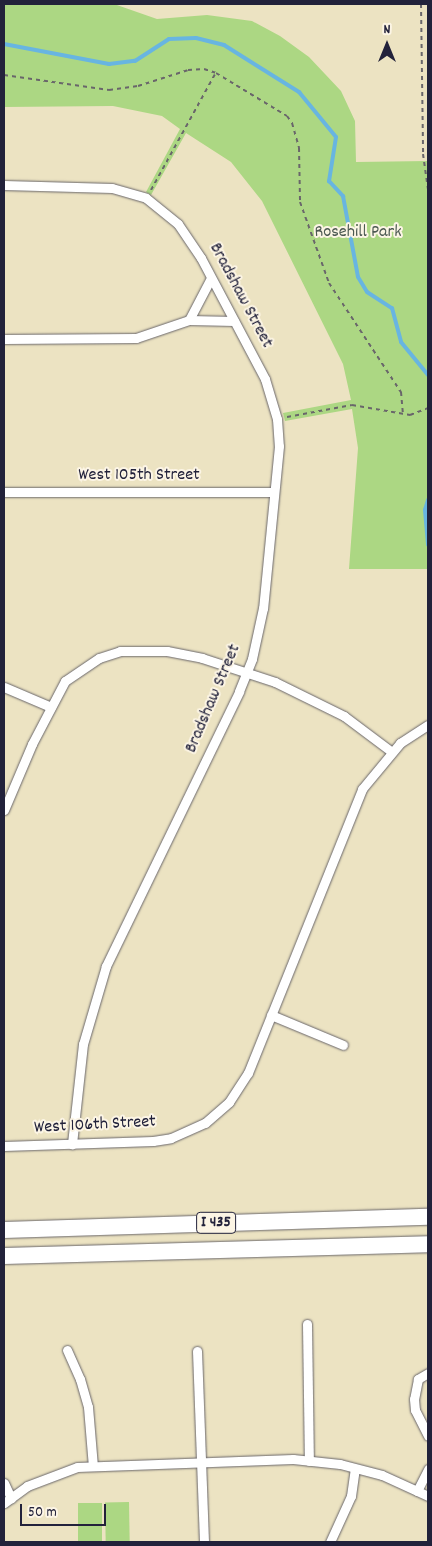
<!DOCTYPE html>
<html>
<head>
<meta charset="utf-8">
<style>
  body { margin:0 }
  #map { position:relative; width:432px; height:1546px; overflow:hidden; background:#ece3c2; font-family:Dekko,sans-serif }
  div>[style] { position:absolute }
  .green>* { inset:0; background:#acd783; transform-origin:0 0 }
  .stream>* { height:4px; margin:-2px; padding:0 2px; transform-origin:2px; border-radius:2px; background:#68b5e1 }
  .path>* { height:2px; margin-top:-1px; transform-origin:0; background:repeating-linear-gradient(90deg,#69666a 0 4px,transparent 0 8px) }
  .roads { filter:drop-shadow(0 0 1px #69666a) drop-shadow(0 0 1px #69666a) }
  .minor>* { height:9px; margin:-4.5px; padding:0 4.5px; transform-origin:4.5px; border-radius:4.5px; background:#fff }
  .motorway>* { height:16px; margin:-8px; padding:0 8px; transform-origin:8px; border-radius:8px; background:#fff }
  span { translate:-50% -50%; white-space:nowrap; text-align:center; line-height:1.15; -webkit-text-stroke:4px #fcf5e5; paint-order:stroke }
  .shield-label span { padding:1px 4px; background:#fcf5e5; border:1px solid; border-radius:4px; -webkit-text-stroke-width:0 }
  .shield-label { font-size:16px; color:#22223b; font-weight:700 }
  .park-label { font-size:18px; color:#4b5851 }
  .street-label { font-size:18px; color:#22223b }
  .frame { position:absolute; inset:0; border:5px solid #22223b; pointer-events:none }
  .north { position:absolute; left:362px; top:20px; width:50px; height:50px; -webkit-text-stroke:4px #fcf5e5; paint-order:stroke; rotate:0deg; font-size:14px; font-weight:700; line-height:20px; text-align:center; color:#22223b }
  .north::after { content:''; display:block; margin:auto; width:18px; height:22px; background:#22223b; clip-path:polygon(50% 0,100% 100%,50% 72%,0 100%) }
  .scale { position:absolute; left:20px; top:1504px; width:86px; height:22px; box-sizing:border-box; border:2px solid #22223b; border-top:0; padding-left:6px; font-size:15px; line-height:18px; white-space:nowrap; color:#22223b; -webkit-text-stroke:4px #fcf5e5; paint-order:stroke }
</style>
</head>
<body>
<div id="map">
  <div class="green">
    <div style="clip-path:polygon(4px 4px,114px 4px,157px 19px,207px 15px,252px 21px,280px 36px,309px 57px,341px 91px,355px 121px,356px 162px,428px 161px,428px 569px,349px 569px,358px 448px,352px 409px,285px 421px,283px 413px,351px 400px,343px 364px,262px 201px,231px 162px,186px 133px,151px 195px,146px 192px,180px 129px,162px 116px,113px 106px,4px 107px)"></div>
    <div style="left:129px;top:1502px;width:40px;height:24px;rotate:89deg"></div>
    <div style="left:78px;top:1503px;width:24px;height:39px"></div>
  </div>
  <div class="stream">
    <div style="left:4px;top:44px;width:107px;rotate:10.8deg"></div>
    <div style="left:109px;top:64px;width:26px;rotate:-7deg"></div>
    <div style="left:135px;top:61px;width:40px;rotate:-32.9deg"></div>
    <div style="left:169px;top:39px;width:27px;rotate:-2deg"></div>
    <div style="left:196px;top:38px;width:29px;rotate:14deg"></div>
    <div style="left:224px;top:45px;width:89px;rotate:32.1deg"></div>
    <div style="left:299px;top:92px;width:58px;rotate:50.6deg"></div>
    <div style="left:336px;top:137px;width:45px;rotate:99deg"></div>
    <div style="left:329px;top:181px;width:21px;rotate:47deg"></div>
    <div style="left:343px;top:196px;width:82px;rotate:79.5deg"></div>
    <div style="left:358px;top:277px;width:17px;rotate:59deg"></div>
    <div style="left:367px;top:292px;width:30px;rotate:33deg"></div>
    <div style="left:392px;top:308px;width:35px;rotate:75deg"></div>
    <div style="left:401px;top:342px;width:43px;rotate:50.7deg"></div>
    <div style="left:428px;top:500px;width:10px;rotate:107deg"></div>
    <div style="left:425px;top:510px;width:35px;rotate:85deg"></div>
  </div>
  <div class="path">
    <div style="left:421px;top:4px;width:150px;rotate:89.2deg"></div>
    <div style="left:423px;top:154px;width:35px;rotate:82deg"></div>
    <div style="left:4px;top:75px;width:106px;rotate:8.1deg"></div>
    <div style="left:109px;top:90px;width:29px;rotate:-8deg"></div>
    <div style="left:138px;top:86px;width:52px;rotate:-17.7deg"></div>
    <div style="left:188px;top:70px;width:16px;rotate:-4deg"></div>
    <div style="left:204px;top:69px;width:13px;rotate:18deg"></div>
    <div style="left:216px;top:73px;width:83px;rotate:31.2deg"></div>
    <div style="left:287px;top:116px;width:9px;rotate:54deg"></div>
    <div style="left:292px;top:123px;width:26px;rotate:74deg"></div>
    <div style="left:299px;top:148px;width:54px;rotate:88.9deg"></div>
    <div style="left:300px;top:202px;width:86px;rotate:70.3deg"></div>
    <div style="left:329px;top:283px;width:131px;rotate:56.6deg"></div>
    <div style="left:401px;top:392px;width:22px;rotate:85deg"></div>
    <div style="left:151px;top:190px;width:132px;rotate:-61.1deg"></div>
    <div style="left:287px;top:417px;width:66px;rotate:-10.5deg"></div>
    <div style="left:352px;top:405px;width:59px;rotate:9.8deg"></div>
    <div style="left:410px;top:415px;width:19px;rotate:-21deg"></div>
  </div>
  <div class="roads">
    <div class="minor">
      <div style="left:4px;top:185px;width:108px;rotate:1.6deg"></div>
      <div style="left:112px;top:188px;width:35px;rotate:16deg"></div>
      <div style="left:146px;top:198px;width:41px;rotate:39.1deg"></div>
      <div style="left:178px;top:224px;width:41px;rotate:55.9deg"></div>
      <div style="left:201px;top:258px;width:137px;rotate:62.1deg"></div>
      <div style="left:265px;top:379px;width:42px;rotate:73.3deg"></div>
      <div style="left:277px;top:419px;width:27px;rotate:86deg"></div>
      <div style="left:279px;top:446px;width:163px;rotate:95.6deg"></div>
      <div style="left:263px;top:608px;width:52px;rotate:102.2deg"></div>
      <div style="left:252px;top:659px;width:35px;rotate:112deg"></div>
      <div style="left:239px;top:692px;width:305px;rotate:115.9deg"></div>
      <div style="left:106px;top:966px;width:81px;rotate:106.4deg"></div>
      <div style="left:83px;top:1044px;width:101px;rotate:96.3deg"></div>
      <div style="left:189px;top:320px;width:47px;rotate:-62.4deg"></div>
      <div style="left:4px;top:339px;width:132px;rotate:-0.4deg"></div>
      <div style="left:136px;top:338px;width:56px;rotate:-18.8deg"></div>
      <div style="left:189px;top:320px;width:45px;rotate:1.3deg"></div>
      <div style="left:4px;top:492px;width:270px"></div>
      <div style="left:4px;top:687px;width:51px;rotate:23.1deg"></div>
      <div style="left:4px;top:810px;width:72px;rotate:-67deg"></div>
      <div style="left:32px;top:744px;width:71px;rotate:-62.4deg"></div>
      <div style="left:65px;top:681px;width:41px;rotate:-34.1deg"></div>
      <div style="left:99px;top:658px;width:22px;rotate:-18deg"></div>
      <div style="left:120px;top:651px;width:47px"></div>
      <div style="left:167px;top:651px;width:36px;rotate:11deg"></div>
      <div style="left:202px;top:658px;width:77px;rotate:18.2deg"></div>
      <div style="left:275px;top:682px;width:77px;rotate:26.2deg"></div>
      <div style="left:344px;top:716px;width:60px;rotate:36.9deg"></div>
      <div style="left:271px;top:1015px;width:78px;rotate:22.6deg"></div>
      <div style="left:4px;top:1146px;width:149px;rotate:-1.9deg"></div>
      <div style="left:153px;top:1141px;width:18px;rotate:-9deg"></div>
      <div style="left:171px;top:1138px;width:37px;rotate:-24deg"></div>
      <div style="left:205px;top:1123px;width:32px;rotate:-41deg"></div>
      <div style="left:229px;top:1102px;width:35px;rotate:-57deg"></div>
      <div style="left:248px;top:1073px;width:306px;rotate:-68.1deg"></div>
      <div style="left:362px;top:789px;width:60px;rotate:-50.4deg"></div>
      <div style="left:400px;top:743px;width:33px;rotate:-33deg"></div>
      <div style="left:307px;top:1324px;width:137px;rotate:89.2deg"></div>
      <div style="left:67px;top:1350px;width:32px;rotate:66deg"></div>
      <div style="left:80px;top:1379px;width:29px;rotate:74deg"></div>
      <div style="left:88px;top:1407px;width:59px;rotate:85.2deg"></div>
      <div style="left:197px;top:1351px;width:191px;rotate:87.9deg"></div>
      <div style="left:428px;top:1373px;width:12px;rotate:149deg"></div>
      <div style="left:418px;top:1379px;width:20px;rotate:101deg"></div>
      <div style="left:414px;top:1399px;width:11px;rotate:85deg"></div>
      <div style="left:415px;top:1410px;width:29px;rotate:63deg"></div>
      <div style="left:4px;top:1483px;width:17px;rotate:65deg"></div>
      <div style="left:417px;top:1491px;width:25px;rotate:-63deg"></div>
      <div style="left:4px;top:1503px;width:29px;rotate:-36deg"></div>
      <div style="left:27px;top:1486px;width:53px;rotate:-20.8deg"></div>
      <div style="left:77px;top:1467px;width:216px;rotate:-2.1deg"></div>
      <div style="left:293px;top:1459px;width:47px;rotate:6.1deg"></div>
      <div style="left:340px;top:1464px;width:43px;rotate:14.7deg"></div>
      <div style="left:382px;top:1475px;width:51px;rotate:24.5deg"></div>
      <div style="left:330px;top:1542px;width:51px;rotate:-65.5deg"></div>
      <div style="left:351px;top:1496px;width:27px;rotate:-82deg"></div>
    </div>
    <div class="motorway">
      <div style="left:4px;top:1230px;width:424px;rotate:-1.8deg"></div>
      <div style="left:4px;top:1256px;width:424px;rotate:-1.6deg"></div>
    </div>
  </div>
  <div class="shield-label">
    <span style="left:216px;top:1223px">I 435</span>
  </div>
  <div class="park-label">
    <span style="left:358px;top:233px">Rosehill Park</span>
  </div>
  <div class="street-label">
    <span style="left:240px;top:296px;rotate:62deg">Bradshaw Street</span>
    <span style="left:139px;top:476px">West 105th Street</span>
    <span style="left:214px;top:699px;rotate:-67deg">Bradshaw Street</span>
    <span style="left:95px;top:1126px;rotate:-3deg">West 106th Street</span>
  </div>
  <div class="frame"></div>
  <div class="north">N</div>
  <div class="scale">50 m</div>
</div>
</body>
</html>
